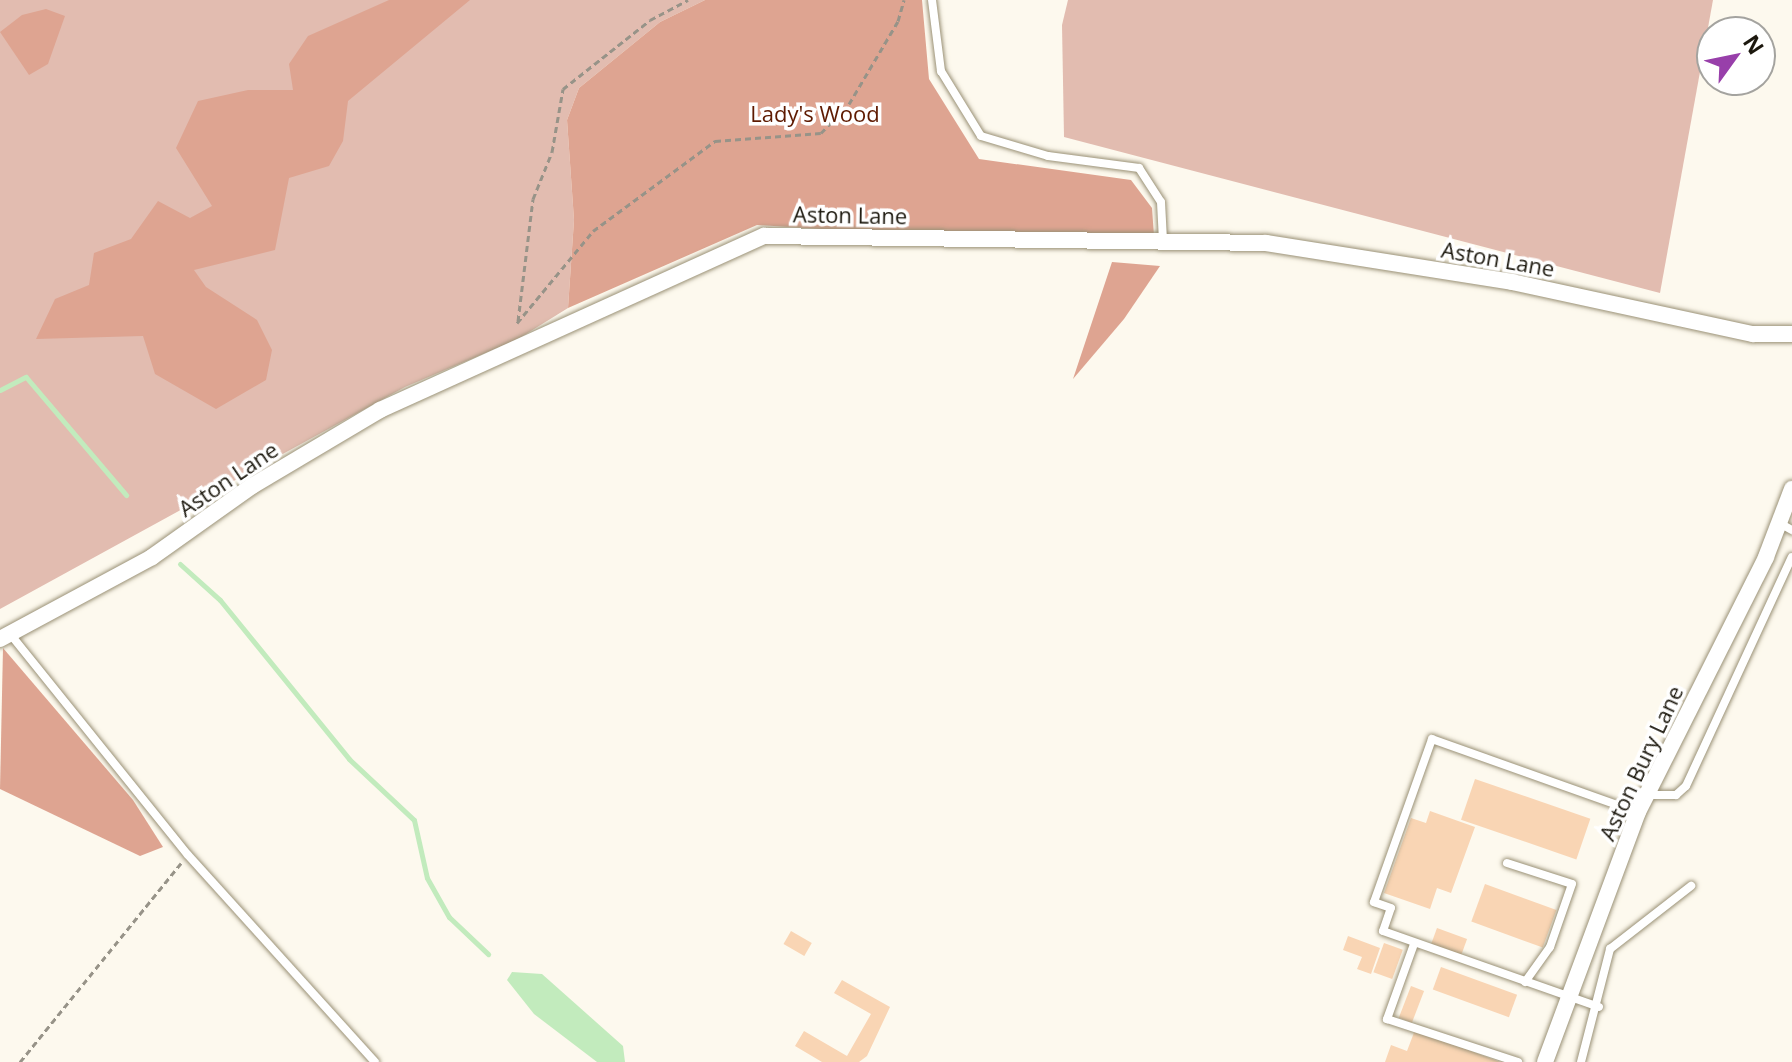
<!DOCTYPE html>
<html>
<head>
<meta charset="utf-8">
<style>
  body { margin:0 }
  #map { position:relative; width:1792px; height:1062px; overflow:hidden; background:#fdf9ee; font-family:"Open Sans",sans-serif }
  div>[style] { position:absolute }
  .green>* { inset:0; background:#e2bcb0 }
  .forest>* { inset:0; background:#dea491 }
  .water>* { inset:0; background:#c2ebbd }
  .stream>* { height:5px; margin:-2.5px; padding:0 2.5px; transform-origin:2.5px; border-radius:2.5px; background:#c2ebbd }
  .building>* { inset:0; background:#f9d5b4; transform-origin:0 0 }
  .path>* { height:3px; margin-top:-1.5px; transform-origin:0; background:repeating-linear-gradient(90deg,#979388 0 6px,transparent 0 10px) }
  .roads { filter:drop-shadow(0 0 2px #9a9176) drop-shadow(0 0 2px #9a9176) }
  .service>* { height:8px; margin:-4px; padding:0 4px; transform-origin:4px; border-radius:4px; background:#fff }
  .minor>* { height:16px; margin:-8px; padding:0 8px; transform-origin:8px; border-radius:8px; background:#fff }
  span { translate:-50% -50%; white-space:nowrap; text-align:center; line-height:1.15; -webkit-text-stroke:7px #fff; paint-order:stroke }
  .park-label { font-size:22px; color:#5e1a01 }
  .street-label { font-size:22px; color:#1c180e }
  .north { position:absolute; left:1696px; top:16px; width:80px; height:80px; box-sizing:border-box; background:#fff; border:2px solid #a4a39f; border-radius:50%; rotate:57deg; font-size:22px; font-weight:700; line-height:32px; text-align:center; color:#1c180e }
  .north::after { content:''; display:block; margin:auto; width:28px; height:36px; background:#983faa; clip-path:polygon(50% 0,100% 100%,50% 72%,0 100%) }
</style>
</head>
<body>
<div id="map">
  <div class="green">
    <div style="clip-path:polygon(0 0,705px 0,660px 22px,579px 88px,567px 120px,574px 220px,568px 308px,518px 339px,405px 387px,0 609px)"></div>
    <div style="clip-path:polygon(1068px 0,1713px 0,1660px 293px,1064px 137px,1062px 25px)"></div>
  </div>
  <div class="forest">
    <div style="clip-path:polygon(389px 0,470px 0,348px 101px,343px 141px,329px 166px,289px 178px,275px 250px,194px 270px,206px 287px,257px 320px,272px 350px,266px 380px,216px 409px,155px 374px,143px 336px,36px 339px,55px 299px,89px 285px,94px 253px,131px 239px,158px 201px,190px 218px,212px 206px,176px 148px,198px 101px,248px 90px,293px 90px,289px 64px,308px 36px)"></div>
    <div style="clip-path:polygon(705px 0,922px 0,929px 79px,979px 159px,1131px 180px,1152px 208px,1154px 236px,901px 234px,757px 225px,568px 308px,574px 220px,567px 120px,579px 88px,660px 22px)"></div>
    <div style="clip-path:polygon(46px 9px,65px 16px,48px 64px,29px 75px,0 32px,22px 15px)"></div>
    <div style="clip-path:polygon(1112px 262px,1160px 266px,1124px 319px,1073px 379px)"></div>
    <div style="clip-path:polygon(3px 648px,133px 800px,163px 847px,140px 856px,0 789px)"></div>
  </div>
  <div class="water">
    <div style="clip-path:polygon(512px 972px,542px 974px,623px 1046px,625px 1062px,597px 1062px,534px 1014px,507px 980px)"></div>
  </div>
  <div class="stream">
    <div style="left:0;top:390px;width:29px;rotate:-27deg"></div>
    <div style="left:26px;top:377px;width:155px;rotate:49.7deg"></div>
    <div style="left:180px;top:564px;width:54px;rotate:42deg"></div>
    <div style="left:220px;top:600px;width:205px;rotate:50.9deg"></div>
    <div style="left:349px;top:759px;width:89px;rotate:43.2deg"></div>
    <div style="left:414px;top:820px;width:59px;rotate:77.4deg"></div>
    <div style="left:427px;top:878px;width:45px;rotate:60.6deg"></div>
    <div style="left:449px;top:917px;width:54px;rotate:43.5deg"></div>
  </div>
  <div class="building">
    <div style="left:1475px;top:779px;width:122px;height:43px;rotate:19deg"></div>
    <div style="clip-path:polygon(1430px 811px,1475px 827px,1451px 893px,1437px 888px,1430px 909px,1384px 893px,1411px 818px,1426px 823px)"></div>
    <div style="left:1485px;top:884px;width:76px;height:40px;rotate:20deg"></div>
    <div style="left:1437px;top:928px;width:32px;height:20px;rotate:20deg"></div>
    <div style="left:791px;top:931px;width:24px;height:15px;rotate:30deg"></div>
    <div style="clip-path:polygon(1348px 936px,1380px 948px,1371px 974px,1357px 969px,1362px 957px,1343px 950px)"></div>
    <div style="left:1384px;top:943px;width:20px;height:31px;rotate:20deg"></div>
    <div style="left:1441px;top:967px;width:81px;height:24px;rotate:20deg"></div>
    <div style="clip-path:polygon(842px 980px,890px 1007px,867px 1056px,859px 1062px,822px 1062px,795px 1046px,804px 1031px,847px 1056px,871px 1014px,834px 993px)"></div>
    <div style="left:1411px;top:986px;width:14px;height:34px;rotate:21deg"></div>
    <div style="clip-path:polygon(1415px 1030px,1500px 1062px,1385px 1062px,1391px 1045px,1407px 1051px)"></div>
  </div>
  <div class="path">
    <div style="left:518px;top:321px;width:123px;rotate:-83deg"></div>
    <div style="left:533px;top:199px;width:51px;rotate:-68deg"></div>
    <div style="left:552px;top:152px;width:64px;rotate:-80.1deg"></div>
    <div style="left:563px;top:89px;width:111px;rotate:-38.4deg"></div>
    <div style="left:650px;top:20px;width:43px;rotate:-27.8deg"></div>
    <div style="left:517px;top:323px;width:119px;rotate:-50.4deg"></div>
    <div style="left:593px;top:231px;width:152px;rotate:-36.4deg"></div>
    <div style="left:715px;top:141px;width:106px;rotate:-4.3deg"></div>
    <div style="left:821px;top:133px;width:40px;rotate:-46deg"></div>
    <div style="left:849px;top:104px;width:96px;rotate:-59.4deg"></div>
    <div style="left:898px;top:21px;width:22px;rotate:-74deg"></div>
    <div style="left:20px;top:1062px;width:256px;rotate:-51deg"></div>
  </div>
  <div class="roads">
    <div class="service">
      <div style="left:932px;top:0;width:72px;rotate:82.8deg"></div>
      <div style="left:941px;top:71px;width:76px;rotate:58.4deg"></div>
      <div style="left:981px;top:136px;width:70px;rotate:16.6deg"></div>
      <div style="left:1048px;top:156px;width:92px;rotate:7.5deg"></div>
      <div style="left:1139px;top:168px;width:40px;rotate:57.1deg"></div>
      <div style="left:1161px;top:202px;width:39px;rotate:87deg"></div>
      <div style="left:1781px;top:524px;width:13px;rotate:29deg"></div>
      <div style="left:11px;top:635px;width:282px;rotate:51.2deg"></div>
      <div style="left:188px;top:855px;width:279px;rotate:47.9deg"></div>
      <div style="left:1646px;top:795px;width:30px"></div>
      <div style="left:1676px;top:795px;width:13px;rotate:-42deg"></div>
      <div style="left:1686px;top:786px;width:252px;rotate:-65.2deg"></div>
      <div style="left:1507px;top:863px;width:68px;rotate:17.9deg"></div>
      <div style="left:1572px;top:884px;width:67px;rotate:109.2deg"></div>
      <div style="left:1550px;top:947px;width:43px;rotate:125.5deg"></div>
      <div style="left:1414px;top:944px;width:80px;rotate:109.8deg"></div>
      <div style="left:1387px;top:1019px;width:138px;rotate:18.2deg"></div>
      <div style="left:1599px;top:1007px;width:229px;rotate:-160.6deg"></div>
      <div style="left:1383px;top:931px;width:24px;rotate:-71deg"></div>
      <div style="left:1391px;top:908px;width:18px;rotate:-161deg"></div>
      <div style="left:1374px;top:902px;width:173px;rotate:-70.4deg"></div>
      <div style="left:1432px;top:739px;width:218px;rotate:19.6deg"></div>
      <div style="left:1581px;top:1062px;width:117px;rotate:-75.6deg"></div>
      <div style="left:1610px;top:949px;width:103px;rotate:-37.9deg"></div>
    </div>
    <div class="minor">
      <div style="left:0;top:639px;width:173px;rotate:-28.3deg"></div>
      <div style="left:152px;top:557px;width:123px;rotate:-35.4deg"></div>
      <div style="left:252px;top:486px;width:149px;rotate:-30.7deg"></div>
      <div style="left:380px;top:410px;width:422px;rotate:-24.4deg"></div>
      <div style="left:764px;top:236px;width:502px;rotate:0.8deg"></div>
      <div style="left:1266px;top:243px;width:249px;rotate:9deg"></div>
      <div style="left:1512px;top:282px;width:247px;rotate:12.2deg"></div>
      <div style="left:1753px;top:334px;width:39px"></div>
      <div style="left:1545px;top:1062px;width:267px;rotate:-69.6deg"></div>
      <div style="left:1638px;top:812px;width:285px;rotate:-63.3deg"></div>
      <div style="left:1766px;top:557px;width:73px;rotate:-69.1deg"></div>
    </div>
  </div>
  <div class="park-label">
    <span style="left:815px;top:114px">Lady's Wood</span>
  </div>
  <div class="street-label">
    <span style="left:850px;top:215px;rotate:1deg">Aston Lane</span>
    <span style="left:1498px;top:259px;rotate:10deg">Aston Lane</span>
    <span style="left:228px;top:479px;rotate:-34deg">Aston Lane</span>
    <span style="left:1641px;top:763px;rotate:-65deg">Aston Bury Lane</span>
  </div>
  <div class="north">N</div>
</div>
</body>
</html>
